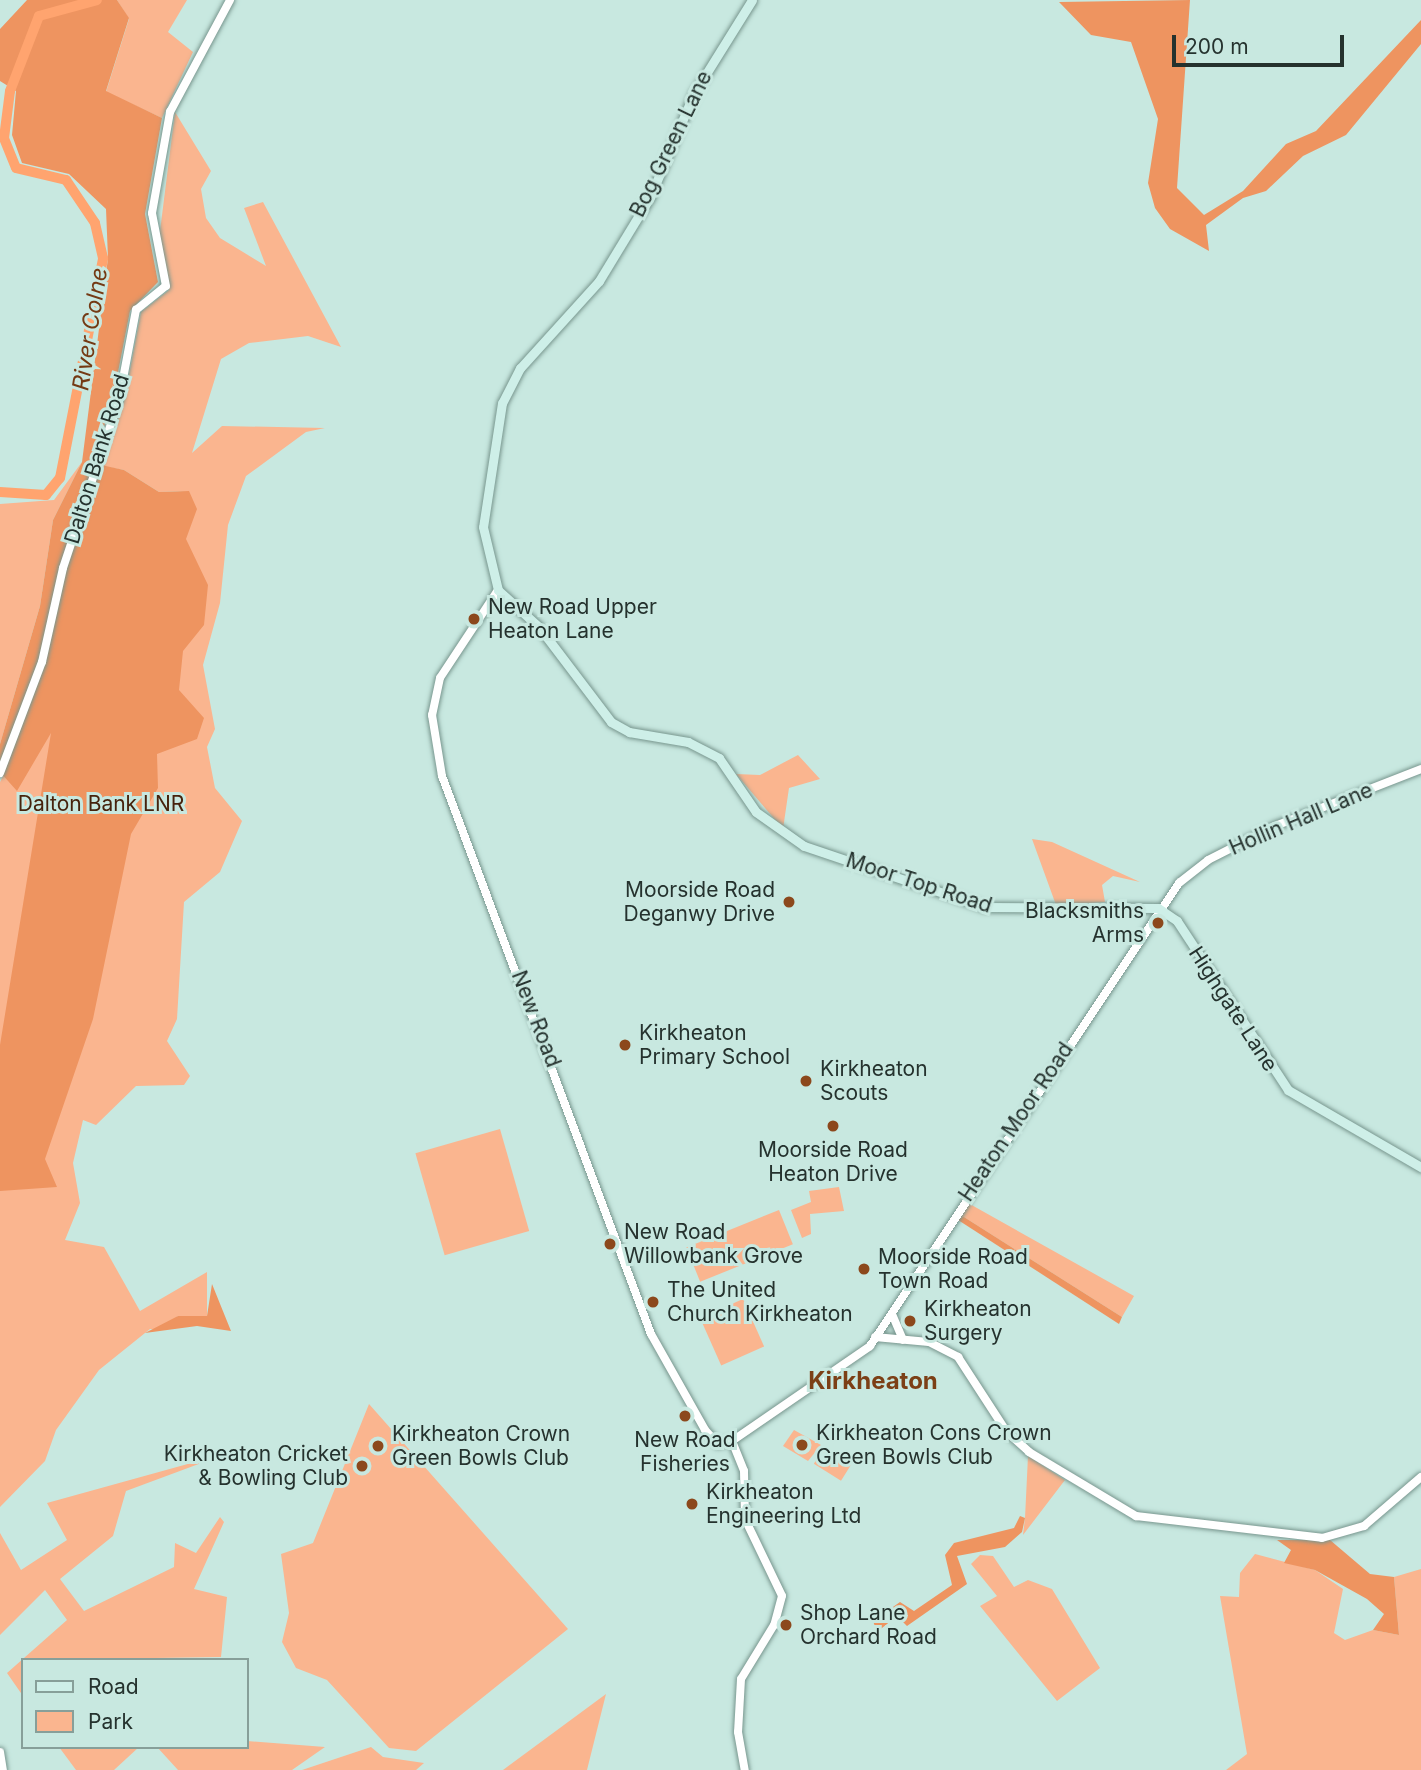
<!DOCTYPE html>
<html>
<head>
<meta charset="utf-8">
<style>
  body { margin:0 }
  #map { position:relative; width:1421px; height:1770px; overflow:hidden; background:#c8e8e0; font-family:Inter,sans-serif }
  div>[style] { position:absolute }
  .green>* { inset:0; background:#fab58f; transform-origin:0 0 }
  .forest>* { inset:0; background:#ee9460 }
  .river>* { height:10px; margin:-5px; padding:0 5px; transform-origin:5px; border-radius:5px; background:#ffa46f }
  .roads { filter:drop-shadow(0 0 2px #78968e) drop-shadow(0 0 2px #78968e) }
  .tertiary>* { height:8px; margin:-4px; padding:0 4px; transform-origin:4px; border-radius:4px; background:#fff }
  .secondary>* { height:9px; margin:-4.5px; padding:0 4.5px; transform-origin:4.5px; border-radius:4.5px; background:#ceefe8 }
  .dots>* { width:19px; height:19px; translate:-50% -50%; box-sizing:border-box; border:4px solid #c8e8e0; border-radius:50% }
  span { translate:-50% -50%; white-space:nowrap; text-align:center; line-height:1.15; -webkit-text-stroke:6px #c8e8e0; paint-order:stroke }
  .street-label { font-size:21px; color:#25322e }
  .poi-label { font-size:21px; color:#25322e }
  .left { translate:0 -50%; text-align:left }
  .right { translate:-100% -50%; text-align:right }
  .park-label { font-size:21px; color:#46220c }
  .water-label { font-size:23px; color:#743a14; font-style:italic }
  .quarter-label { font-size:24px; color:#7c3f16; font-weight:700 }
  .legend { position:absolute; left:21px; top:1658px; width:228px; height:91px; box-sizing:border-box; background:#c8e8e0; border:2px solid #879f99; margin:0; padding:9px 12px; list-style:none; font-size:21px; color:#25322e }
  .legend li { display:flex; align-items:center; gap:14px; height:35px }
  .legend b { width:35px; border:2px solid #879f99 }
  .scale { position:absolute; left:1172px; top:35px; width:172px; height:32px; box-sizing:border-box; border:4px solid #25322e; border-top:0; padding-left:9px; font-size:21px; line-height:24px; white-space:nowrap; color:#25322e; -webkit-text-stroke:5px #c8e8e0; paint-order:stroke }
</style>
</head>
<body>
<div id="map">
  <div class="green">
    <div style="clip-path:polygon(117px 0,187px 0,168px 32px,193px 52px,162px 118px,106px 92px,129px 19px)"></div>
    <div style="clip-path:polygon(175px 112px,211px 171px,201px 189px,206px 218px,220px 238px,266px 266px,244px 208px,263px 202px,341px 347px,308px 336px,249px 343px,221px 359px,192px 453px,222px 426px,325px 428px,306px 432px,246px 476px,228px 525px,220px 603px,203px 665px,215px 729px,207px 747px,215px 788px,242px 821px,220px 872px,184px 902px,177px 1019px,167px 1041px,190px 1076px,184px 1085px,136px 1086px,96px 1125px,83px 1120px,73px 1163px,80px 1203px,65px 1240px,104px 1247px,140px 1311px,207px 1272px,207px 1316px,178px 1316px,163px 1329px,150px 1329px,99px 1370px,56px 1430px,45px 1461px,0 1507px,0 782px,142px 495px,189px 491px,159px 492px,124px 470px,102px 466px,124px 401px,141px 312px,169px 290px,159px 239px)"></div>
    <div style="clip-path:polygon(82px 462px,53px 520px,40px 606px,0 744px,0 504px,54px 500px)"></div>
    <div style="clip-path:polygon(798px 755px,820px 779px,789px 788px,783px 829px,736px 774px,760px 775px)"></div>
    <div style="clip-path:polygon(1032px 839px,1052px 842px,1140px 882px,1113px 876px,1102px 885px,1105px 902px,1056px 905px)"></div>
    <div style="left:500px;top:1129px;width:106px;height:88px;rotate:74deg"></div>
    <div style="clip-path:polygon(839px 1187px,844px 1211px,810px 1214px,811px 1234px,802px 1238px,791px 1210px,811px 1202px,809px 1191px)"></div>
    <div style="clip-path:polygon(968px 1203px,1134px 1296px,1122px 1317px,964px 1217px,955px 1218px)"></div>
    <div style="left:779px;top:1210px;width:37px;height:100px;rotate:68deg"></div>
    <div style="left:743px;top:1299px;width:52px;height:47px;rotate:66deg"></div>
    <div style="clip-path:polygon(369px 1404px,568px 1629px,416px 1751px,389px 1748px,327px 1680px,296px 1668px,282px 1642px,289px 1613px,281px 1554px,313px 1543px)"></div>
    <div style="clip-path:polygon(794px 1430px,821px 1445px,808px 1461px,783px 1446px)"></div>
    <div style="left:825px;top:1446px;width:32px;height:21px;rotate:32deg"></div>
    <div style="clip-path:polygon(231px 1452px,126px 1491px,113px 1536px,60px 1579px,84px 1611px,174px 1567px,175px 1543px,196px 1553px,220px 1517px,224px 1522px,194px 1589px,227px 1597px,221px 1657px,23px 1660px,23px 1696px,7px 1673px,67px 1620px,45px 1590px,0 1635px,0 1533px,21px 1570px,67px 1540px,47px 1503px)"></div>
    <div style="clip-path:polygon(1028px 1456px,1065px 1480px,1023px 1535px,1025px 1518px)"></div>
    <div style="clip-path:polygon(1255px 1554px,1315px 1570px,1343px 1589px,1334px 1633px,1345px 1640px,1373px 1630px,1399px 1635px,1394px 1577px,1421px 1569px,1421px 1770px,1226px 1770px,1247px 1754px,1220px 1596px,1239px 1597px,1240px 1573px)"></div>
    <div style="clip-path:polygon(980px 1555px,993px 1556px,1014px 1587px,1028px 1580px,1052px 1589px,1100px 1668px,1057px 1701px,980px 1606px,997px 1596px,971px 1564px)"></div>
    <div style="clip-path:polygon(606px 1694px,587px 1770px,503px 1770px)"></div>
    <div style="clip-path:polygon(247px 1741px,325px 1747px,292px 1770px,178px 1770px,157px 1747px,247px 1747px)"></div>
    <div style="clip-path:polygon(59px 1747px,139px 1747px,114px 1770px,76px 1770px)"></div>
    <div style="clip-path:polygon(371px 1747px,383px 1757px,424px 1763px,416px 1770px,302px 1770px)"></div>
  </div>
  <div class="forest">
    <div style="clip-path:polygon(27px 0,117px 0,129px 18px,106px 91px,162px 118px,145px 214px,158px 282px,130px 311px,112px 403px,92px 463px,124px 470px,159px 492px,189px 491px,197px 509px,186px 539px,208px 585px,204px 625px,183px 651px,179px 690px,204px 718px,197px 739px,157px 754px,158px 788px,131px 834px,93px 1019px,45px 1159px,57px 1187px,0 1191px,0 1045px,51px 733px,17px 791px,0 772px,0 744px,40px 606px,53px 520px,82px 462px,108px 258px,106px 209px,69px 174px,22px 163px,12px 135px,16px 91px,0 81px,0 29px)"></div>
    <div style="clip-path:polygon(1190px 0,1177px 188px,1204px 215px,1243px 191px,1286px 144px,1316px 131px,1421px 20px,1421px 44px,1346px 135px,1303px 156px,1266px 191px,1243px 198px,1206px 225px,1209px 251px,1170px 229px,1155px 208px,1148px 183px,1158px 119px,1131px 42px,1091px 35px,1059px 2px)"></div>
    <div style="clip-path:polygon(964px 1217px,1122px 1317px,1119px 1324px,955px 1218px)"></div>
    <div style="clip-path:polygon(212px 1284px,231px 1331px,197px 1326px,145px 1333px,178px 1316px,207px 1316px)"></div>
    <div style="clip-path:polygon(1020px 1516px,1025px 1518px,1022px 1532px,1005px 1547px,957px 1556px,967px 1584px,907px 1626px,897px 1616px,877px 1632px,873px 1621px,900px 1602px,914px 1611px,952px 1585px,945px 1555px,954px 1543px,1014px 1528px)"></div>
    <div style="clip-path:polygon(1277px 1540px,1330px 1540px,1370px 1574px,1394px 1577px,1399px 1635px,1373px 1630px,1384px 1614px,1367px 1599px,1315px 1570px,1284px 1563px,1291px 1550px)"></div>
  </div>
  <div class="river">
    <div style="left:0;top:492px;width:46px;rotate:3.7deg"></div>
    <div style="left:46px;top:495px;width:22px;rotate:-51deg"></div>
    <div style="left:60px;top:478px;width:224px;rotate:-78.9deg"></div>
    <div style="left:103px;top:258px;width:36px;rotate:-103deg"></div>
    <div style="left:95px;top:223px;width:52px;rotate:-124deg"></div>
    <div style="left:66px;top:180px;width:51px;rotate:-166.5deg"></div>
    <div style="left:16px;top:168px;width:32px;rotate:-112deg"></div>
    <div style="left:4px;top:138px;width:47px;rotate:-82.7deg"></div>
    <div style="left:10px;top:91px;width:80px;rotate:-68.9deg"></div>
    <div style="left:39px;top:16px;width:60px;rotate:-15.4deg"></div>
  </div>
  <div class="roads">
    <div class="tertiary">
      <div style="left:498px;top:590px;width:105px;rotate:123.4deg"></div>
      <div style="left:440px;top:678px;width:38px;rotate:102deg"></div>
      <div style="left:432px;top:715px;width:62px;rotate:80.7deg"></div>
      <div style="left:442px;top:776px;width:596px;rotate:69.47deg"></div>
      <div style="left:651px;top:1334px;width:110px;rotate:60.6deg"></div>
      <div style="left:705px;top:1430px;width:19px;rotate:47deg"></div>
      <div style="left:718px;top:1444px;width:14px;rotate:-12deg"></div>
      <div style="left:0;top:773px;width:119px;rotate:-69.3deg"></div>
      <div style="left:42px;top:662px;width:96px;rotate:-77.4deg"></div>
      <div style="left:63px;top:568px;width:177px;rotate:-71.6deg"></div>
      <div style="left:119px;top:400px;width:92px;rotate:-79.3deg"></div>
      <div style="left:136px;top:310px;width:38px;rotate:-39deg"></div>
      <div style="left:166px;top:286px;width:74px;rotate:-100.9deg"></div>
      <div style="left:152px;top:213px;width:103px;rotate:-79.9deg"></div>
      <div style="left:170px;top:112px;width:127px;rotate:-61.8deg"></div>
      <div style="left:892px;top:1314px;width:28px;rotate:67deg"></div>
      <div style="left:875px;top:1337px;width:54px;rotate:5.3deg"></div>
      <div style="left:929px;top:1342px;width:33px;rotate:27deg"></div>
      <div style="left:958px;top:1357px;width:88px;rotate:57deg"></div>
      <div style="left:1006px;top:1431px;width:31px;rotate:42deg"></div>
      <div style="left:1029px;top:1452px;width:125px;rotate:30.9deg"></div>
      <div style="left:1136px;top:1516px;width:187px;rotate:6.7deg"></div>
      <div style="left:1322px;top:1538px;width:44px;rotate:-15.9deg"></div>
      <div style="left:1364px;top:1526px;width:75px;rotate:-40.7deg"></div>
      <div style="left:732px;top:1441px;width:168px;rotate:-34.5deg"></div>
      <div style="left:870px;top:1346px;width:557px;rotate:-56.28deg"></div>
      <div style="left:1179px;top:883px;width:37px;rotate:-38deg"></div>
      <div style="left:1208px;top:860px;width:75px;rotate:-26.9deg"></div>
      <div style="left:1275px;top:826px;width:157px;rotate:-21.3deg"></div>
      <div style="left:732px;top:1441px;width:32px;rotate:68deg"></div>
      <div style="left:744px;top:1471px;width:48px;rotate:88.8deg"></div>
      <div style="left:745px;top:1519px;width:85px;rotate:64.3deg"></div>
      <div style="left:782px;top:1596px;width:30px;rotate:105deg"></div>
      <div style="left:774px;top:1625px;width:63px;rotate:121.4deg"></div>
      <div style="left:741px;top:1679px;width:53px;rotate:93.2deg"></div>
      <div style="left:738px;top:1732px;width:39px;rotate:80deg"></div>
      <div style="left:0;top:1752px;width:18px;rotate:81deg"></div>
    </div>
    <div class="secondary">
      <div style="left:752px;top:0;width:110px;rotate:121.9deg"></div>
      <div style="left:694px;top:93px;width:113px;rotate:112.9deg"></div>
      <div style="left:650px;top:197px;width:98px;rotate:121.3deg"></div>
      <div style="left:599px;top:281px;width:118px;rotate:132.2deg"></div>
      <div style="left:520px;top:368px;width:39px;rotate:117deg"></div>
      <div style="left:502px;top:403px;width:125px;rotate:98.7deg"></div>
      <div style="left:483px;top:527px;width:65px;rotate:76.6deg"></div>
      <div style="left:498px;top:590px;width:55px;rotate:42.1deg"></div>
      <div style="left:539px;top:627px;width:119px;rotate:52.8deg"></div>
      <div style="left:611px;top:722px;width:21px;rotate:29deg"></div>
      <div style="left:629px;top:732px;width:60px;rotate:9.6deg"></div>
      <div style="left:688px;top:742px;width:35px;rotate:27deg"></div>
      <div style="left:719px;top:758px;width:65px;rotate:55.6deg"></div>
      <div style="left:756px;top:812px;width:59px;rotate:35.3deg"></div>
      <div style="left:804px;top:846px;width:190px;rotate:18.7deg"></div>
      <div style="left:984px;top:907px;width:174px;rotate:0.3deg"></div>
      <div style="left:1158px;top:908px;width:23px;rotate:34deg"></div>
      <div style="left:1177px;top:921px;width:202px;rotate:56.7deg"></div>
      <div style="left:1288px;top:1090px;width:154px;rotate:30.1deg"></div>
    </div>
  </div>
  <div class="dots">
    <div style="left:474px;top:619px;background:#8c481c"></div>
    <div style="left:789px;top:902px;background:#8c481c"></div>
    <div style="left:1158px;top:923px;background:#8c481c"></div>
    <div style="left:625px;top:1045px;background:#8c481c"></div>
    <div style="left:806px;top:1081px;background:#8c481c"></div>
    <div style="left:833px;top:1126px;background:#8c481c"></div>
    <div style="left:610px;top:1244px;background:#8c481c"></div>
    <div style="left:864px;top:1269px;background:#8c481c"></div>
    <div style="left:653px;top:1302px;background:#8c481c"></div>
    <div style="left:910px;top:1321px;background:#8c481c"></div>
    <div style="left:685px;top:1416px;background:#8c481c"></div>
    <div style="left:802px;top:1445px;background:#8c481c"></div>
    <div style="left:378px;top:1446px;background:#8c481c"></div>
    <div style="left:362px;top:1466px;background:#8c481c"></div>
    <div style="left:692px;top:1504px;background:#8c481c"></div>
    <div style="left:786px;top:1625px;background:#8c481c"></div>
  </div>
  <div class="street-label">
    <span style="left:671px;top:144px;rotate:-64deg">Bog Green Lane</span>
    <span style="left:97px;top:459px;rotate:-73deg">Dalton Bank Road</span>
    <span style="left:1301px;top:819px;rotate:-23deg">Hollin Hall Lane</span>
    <span style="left:919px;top:883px;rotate:18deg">Moor Top Road</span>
    <span style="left:1233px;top:1009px;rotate:57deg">Highgate Lane</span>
    <span style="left:536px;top:1019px;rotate:69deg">New Road</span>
    <span style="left:1016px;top:1122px;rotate:-56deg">Heaton Moor Road</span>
  </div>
  <div class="poi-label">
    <span class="left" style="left:488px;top:619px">New Road Upper<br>Heaton Lane</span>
    <span class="right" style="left:775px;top:902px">Moorside Road<br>Deganwy Drive</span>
    <span class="right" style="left:1144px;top:923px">Blacksmiths<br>Arms</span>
    <span class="left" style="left:639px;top:1045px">Kirkheaton<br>Primary School</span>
    <span class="left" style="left:820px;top:1081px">Kirkheaton<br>Scouts</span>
    <span style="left:833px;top:1162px">Moorside Road<br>Heaton Drive</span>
    <span class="left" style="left:624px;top:1244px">New Road<br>Willowbank Grove</span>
    <span class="left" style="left:878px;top:1269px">Moorside Road<br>Town Road</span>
    <span class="left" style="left:667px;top:1302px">The United<br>Church Kirkheaton</span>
    <span class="left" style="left:924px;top:1321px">Kirkheaton<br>Surgery</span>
    <span class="left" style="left:816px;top:1445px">Kirkheaton Cons Crown<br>Green Bowls Club</span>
    <span class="left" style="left:392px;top:1446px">Kirkheaton Crown<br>Green Bowls Club</span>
    <span style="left:685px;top:1452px">New Road<br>Fisheries</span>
    <span class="right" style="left:348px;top:1466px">Kirkheaton Cricket<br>&amp; Bowling Club</span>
    <span class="left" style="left:706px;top:1504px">Kirkheaton<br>Engineering Ltd</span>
    <span class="left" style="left:800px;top:1625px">Shop Lane<br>Orchard Road</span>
  </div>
  <div class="park-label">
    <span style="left:101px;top:804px">Dalton Bank LNR</span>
  </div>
  <div class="water-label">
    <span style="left:90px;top:329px;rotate:-81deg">River Colne</span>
  </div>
  <div class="quarter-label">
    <span style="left:873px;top:1381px">Kirkheaton</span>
  </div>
  <ul class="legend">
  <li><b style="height:9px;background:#ceefe8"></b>Road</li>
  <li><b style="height:19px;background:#fab58f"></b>Park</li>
  </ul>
  <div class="scale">200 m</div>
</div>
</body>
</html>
